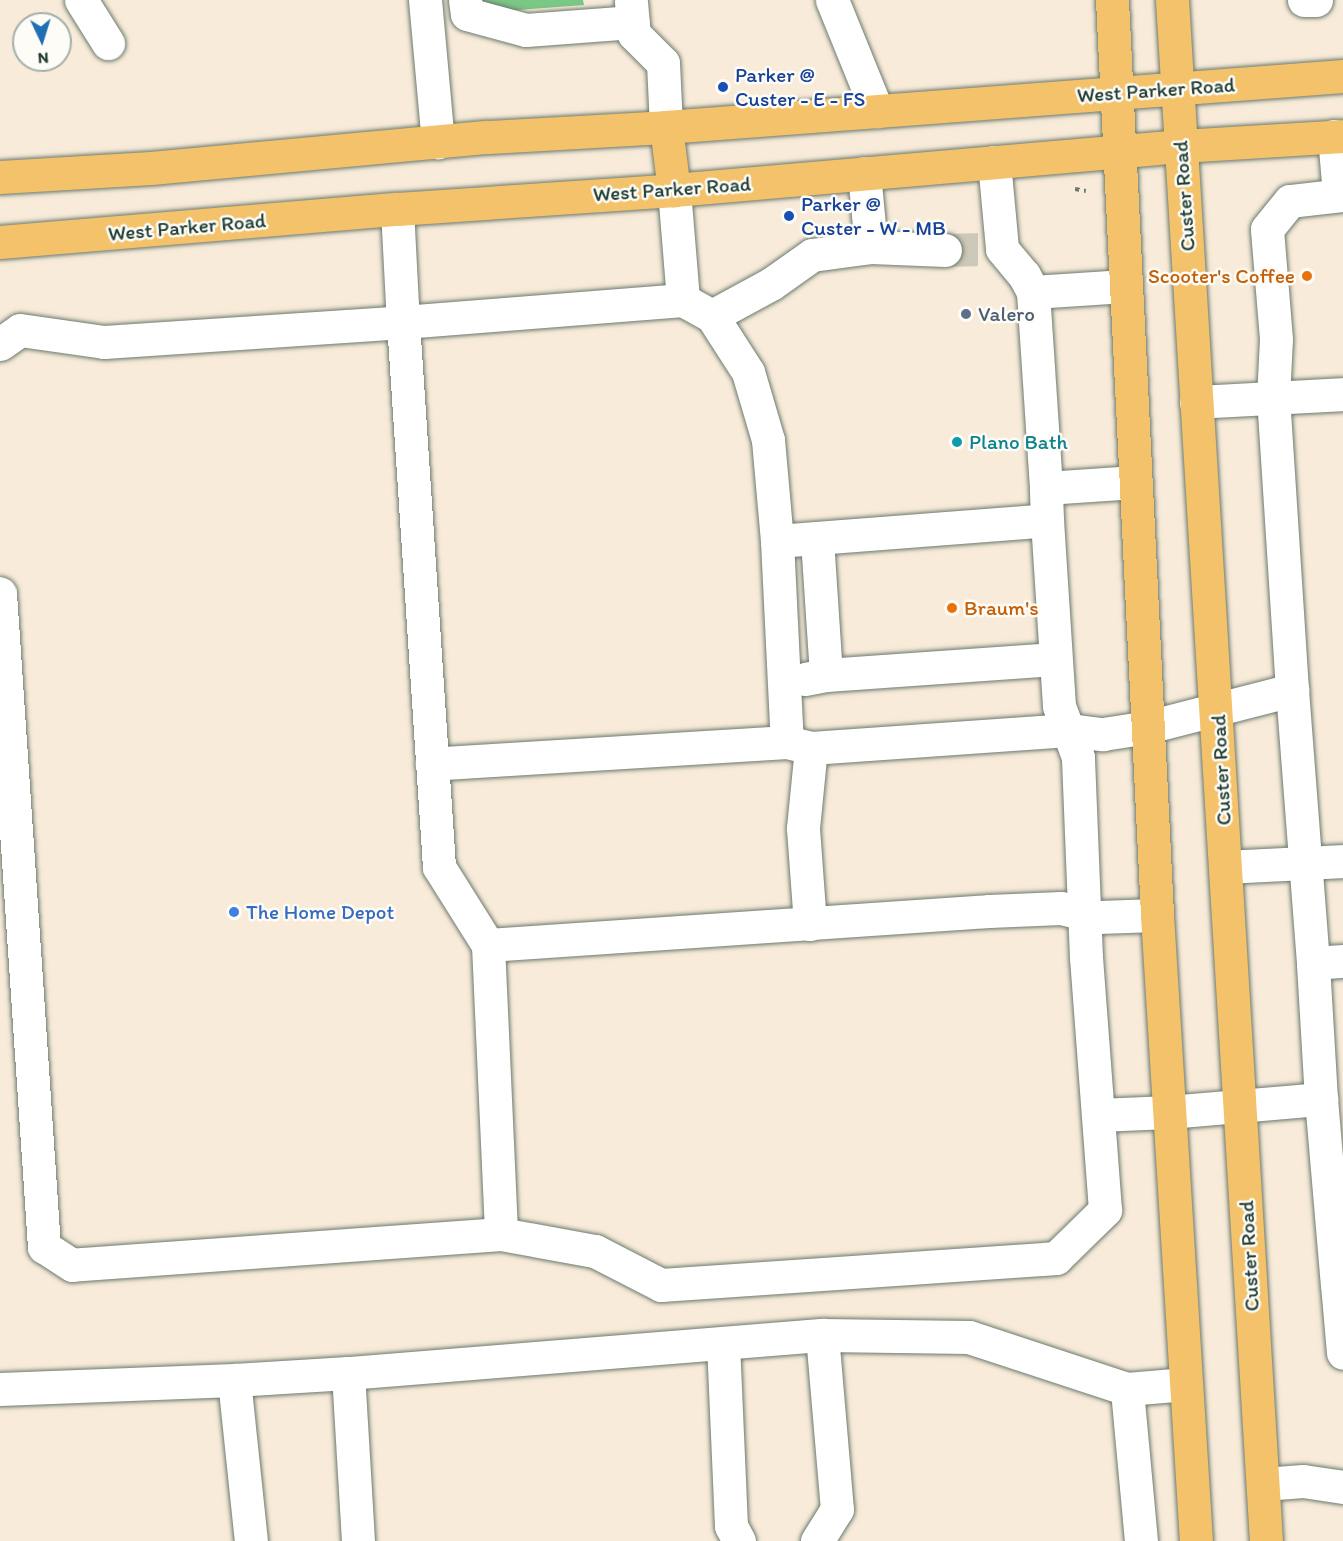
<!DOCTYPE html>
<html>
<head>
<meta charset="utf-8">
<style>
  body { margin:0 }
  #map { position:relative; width:1343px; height:1541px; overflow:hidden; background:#f8ebd9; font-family:Itim,sans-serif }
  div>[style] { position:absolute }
  .green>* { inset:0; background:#7bc785 }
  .minor-tunnel>* { height:33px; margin-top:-16.5px; transform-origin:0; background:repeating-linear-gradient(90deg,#cdc8b8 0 33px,transparent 0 49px) }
  .path>* { height:4px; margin-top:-2px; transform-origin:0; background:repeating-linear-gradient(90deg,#6b7a6e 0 4.5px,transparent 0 9px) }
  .roads { filter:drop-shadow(0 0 2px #6b7a6e) drop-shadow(0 0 2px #6b7a6e) }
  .minor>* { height:33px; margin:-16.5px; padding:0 16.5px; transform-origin:16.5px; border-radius:16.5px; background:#fff }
  .major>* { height:33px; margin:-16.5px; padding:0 16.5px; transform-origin:16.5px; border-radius:16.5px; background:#f3c26a }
  .dots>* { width:16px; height:16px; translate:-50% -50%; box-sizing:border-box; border:3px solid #fdfcf7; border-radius:50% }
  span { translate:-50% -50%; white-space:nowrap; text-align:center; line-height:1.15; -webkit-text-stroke:5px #fdfcf7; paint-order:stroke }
  .transit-label { font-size:21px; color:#164399 }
  .left { translate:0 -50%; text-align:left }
  .street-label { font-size:21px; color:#1f3d34 }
  .food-label { font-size:21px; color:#c56008 }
  .right { translate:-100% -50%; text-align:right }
  .service-label { font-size:21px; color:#4e5e75 }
  .culture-label { font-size:21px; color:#0d838f }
  .shop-label { font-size:21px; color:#366cbe }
  .north { position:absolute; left:12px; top:12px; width:60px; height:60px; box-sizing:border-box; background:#fdfcf7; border:2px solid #a4b0a9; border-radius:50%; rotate:176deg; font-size:16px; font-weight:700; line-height:24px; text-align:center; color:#1f3d34 }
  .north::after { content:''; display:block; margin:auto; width:21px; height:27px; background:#1f6fb2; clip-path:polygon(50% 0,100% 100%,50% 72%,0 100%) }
</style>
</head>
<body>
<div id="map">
  <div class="green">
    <div style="clip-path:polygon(475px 0,583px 0,584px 5px,491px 12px)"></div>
  </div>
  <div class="minor-tunnel">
    <div style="left:945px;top:250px;width:41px;rotate:-1.4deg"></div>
  </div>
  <div class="path">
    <div style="left:1075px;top:189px;width:11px;rotate:10deg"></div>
  </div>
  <div class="roads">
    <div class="minor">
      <div style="left:81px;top:0;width:51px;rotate:57.9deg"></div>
      <div style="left:425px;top:0;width:143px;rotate:84.8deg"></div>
      <div style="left:465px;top:0;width:14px;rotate:82deg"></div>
      <div style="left:467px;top:14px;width:61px;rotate:15.2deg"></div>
      <div style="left:526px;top:30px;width:107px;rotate:-4.3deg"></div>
      <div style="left:832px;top:0;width:120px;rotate:67.9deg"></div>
      <div style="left:1304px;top:0;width:12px"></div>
      <div style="left:631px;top:2px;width:32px;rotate:85deg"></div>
      <div style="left:634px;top:34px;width:41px;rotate:45deg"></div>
      <div style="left:663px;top:63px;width:64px;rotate:87.3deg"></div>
      <div style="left:1334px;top:136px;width:58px;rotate:85.1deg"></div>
      <div style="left:994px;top:162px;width:87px;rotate:84.7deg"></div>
      <div style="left:1002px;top:249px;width:34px;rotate:50deg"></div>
      <div style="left:1024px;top:275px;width:19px;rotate:62deg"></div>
      <div style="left:1033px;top:292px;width:92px;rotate:-3.7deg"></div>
      <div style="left:674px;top:190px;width:110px;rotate:85.3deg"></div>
      <div style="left:397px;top:209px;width:113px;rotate:87deg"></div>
      <div style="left:403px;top:322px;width:281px;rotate:-4.5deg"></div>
      <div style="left:683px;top:300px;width:33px;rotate:29deg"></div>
      <div style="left:712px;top:316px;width:67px;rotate:57.3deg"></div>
      <div style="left:748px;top:372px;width:71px;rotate:73.6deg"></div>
      <div style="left:768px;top:440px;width:101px;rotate:84.9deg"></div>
      <div style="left:777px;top:541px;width:201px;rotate:87.2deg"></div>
      <div style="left:787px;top:742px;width:356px;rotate:176.5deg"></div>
      <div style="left:871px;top:247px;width:74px;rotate:2.3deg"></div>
      <div style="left:1033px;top:292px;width:196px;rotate:86.2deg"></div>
      <div style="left:712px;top:316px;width:67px;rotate:-28.5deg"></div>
      <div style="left:771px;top:284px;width:50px;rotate:-35.3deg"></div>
      <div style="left:812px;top:255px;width:60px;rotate:-7.7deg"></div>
      <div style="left:871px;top:247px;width:74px;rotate:-95.4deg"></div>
      <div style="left:0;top:344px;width:24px;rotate:-35deg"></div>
      <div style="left:20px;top:330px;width:85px;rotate:8.1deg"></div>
      <div style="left:104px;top:342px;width:300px;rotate:-3.8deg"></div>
      <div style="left:403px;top:322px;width:546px;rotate:86.22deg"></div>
      <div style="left:439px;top:867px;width:92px;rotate:57.9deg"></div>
      <div style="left:488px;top:945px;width:289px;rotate:87.4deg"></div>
      <div style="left:501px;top:1234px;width:430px;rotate:175.9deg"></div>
      <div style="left:72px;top:1265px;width:33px;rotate:-147deg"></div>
      <div style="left:44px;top:1247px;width:655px;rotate:-93.85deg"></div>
      <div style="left:1196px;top:402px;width:147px;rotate:-3.1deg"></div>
      <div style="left:777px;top:541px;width:271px;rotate:-4.4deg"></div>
      <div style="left:1047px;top:520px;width:32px;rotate:-92deg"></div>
      <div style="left:1046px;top:488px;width:89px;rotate:-3.9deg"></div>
      <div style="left:826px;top:675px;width:229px;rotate:-4deg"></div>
      <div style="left:805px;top:679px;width:21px;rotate:-11deg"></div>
      <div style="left:826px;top:675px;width:136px;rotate:-93.8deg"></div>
      <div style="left:1292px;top:690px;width:293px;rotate:-93.7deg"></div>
      <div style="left:1273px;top:398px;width:59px;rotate:-87.1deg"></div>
      <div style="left:1276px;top:339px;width:110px;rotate:-94.7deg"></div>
      <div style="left:1267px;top:229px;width:36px;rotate:-51deg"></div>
      <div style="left:1290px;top:201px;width:53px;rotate:-6.5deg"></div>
      <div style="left:787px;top:742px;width:25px;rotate:14deg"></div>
      <div style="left:811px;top:748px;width:258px;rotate:-4deg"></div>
      <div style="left:1068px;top:730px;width:35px;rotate:7deg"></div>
      <div style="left:1103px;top:734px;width:46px;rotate:-8.8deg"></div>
      <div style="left:1148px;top:727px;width:149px;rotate:-14.4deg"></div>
      <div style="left:1292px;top:690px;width:274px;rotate:85.6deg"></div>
      <div style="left:1226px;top:867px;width:117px;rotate:-2.9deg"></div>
      <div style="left:810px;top:924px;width:96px;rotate:-94.2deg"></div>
      <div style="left:803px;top:828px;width:80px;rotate:-84.3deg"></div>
      <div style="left:488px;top:945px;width:502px;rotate:-3.88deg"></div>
      <div style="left:989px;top:911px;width:72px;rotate:-2.4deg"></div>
      <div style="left:1061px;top:908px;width:38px;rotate:14deg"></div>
      <div style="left:1098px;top:917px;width:59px;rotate:-1.9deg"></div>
      <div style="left:1321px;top:1099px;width:136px;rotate:-93.4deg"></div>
      <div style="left:1313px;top:963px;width:30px;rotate:-4deg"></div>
      <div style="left:1098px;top:1115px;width:71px;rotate:-2.4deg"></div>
      <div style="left:1169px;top:1112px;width:153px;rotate:-4.9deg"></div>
      <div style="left:1321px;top:1099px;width:186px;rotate:85.1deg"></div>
      <div style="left:501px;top:1234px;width:96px;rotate:10.3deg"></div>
      <div style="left:595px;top:1251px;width:74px;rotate:27.3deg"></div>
      <div style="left:661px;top:1285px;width:396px;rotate:-3.9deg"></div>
      <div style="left:1056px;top:1258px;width:69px;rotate:-44.4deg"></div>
      <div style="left:1105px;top:1210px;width:253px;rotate:-94.3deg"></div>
      <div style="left:1086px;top:958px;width:201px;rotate:-92.3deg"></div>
      <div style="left:1078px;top:757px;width:54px;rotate:-110.4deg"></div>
      <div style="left:1059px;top:706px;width:186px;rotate:-93.7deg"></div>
      <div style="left:1343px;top:1283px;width:6px;rotate:171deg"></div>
      <div style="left:1337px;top:1284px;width:69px;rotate:85deg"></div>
      <div style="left:822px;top:1335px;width:147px;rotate:0.8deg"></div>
      <div style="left:969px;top:1337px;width:166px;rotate:18.2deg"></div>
      <div style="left:723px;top:1343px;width:183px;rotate:87.5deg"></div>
      <div style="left:731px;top:1526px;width:17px;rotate:62deg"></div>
      <div style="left:234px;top:1380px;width:114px;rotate:-3.5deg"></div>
      <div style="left:0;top:1389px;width:234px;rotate:-2.2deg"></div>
      <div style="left:234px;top:1380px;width:162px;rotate:84deg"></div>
      <div style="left:1263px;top:1484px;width:40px;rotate:-4.3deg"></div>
      <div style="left:1303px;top:1481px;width:40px;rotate:8.5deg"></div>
      <div style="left:358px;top:1541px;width:168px;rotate:-93.4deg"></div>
      <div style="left:348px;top:1373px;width:476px;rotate:-4.6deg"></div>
      <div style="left:822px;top:1335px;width:175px;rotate:85.1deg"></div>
      <div style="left:837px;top:1509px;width:38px;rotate:122deg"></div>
      <div style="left:1141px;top:1541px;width:153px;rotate:-95.3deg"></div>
      <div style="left:1127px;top:1389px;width:59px;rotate:-4.8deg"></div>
    </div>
    <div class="major">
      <div style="left:1112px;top:0;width:916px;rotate:87.18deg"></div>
      <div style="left:1157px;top:915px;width:627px;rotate:86.44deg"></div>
      <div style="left:1172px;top:0;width:1544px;rotate:86.51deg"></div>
      <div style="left:666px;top:127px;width:64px;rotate:82.8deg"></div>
      <div style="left:0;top:177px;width:151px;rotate:-3.4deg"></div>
      <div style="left:151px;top:168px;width:338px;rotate:-5.3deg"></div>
      <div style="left:488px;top:137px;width:178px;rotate:-3.2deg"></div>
      <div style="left:666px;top:127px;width:679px;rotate:-4.31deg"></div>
      <div style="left:0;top:242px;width:398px;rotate:-4.8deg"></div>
      <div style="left:397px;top:209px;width:278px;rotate:-3.9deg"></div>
      <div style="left:674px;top:190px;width:509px;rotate:-4.96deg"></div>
      <div style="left:1181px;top:146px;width:162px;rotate:-3.5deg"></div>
    </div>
  </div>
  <div class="dots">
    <div style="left:723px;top:87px;background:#1a4fb4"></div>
    <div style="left:789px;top:216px;background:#1a4fb4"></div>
    <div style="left:1307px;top:276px;background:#e8710a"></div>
    <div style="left:966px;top:314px;background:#5c6f8a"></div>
    <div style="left:957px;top:442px;background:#0f9aa8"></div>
    <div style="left:952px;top:608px;background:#e8710a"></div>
    <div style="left:234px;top:912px;background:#3f7fe0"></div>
  </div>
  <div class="transit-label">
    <span class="left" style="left:735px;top:87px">Parker @<br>Custer - E - FS</span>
    <span class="left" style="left:801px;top:216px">Parker @<br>Custer - W - MB</span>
  </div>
  <div class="street-label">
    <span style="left:1156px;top:90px;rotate:-4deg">West Parker Road</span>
    <span style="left:672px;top:189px;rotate:-4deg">West Parker Road</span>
    <span style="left:1184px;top:196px;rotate:-94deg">Custer Road</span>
    <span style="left:187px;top:227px;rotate:-5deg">West Parker Road</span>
    <span style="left:1221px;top:770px;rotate:-93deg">Custer Road</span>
    <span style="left:1249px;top:1256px;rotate:-93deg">Custer Road</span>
  </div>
  <div class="food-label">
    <span class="right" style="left:1295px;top:276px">Scooter's Coffee</span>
    <span class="left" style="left:964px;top:608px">Braum's</span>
  </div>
  <div class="service-label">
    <span class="left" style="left:978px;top:314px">Valero</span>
  </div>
  <div class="culture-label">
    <span class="left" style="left:969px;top:442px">Plano Bath</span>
  </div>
  <div class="shop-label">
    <span class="left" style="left:246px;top:912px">The Home Depot</span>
  </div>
  <div class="north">N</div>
</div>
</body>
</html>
